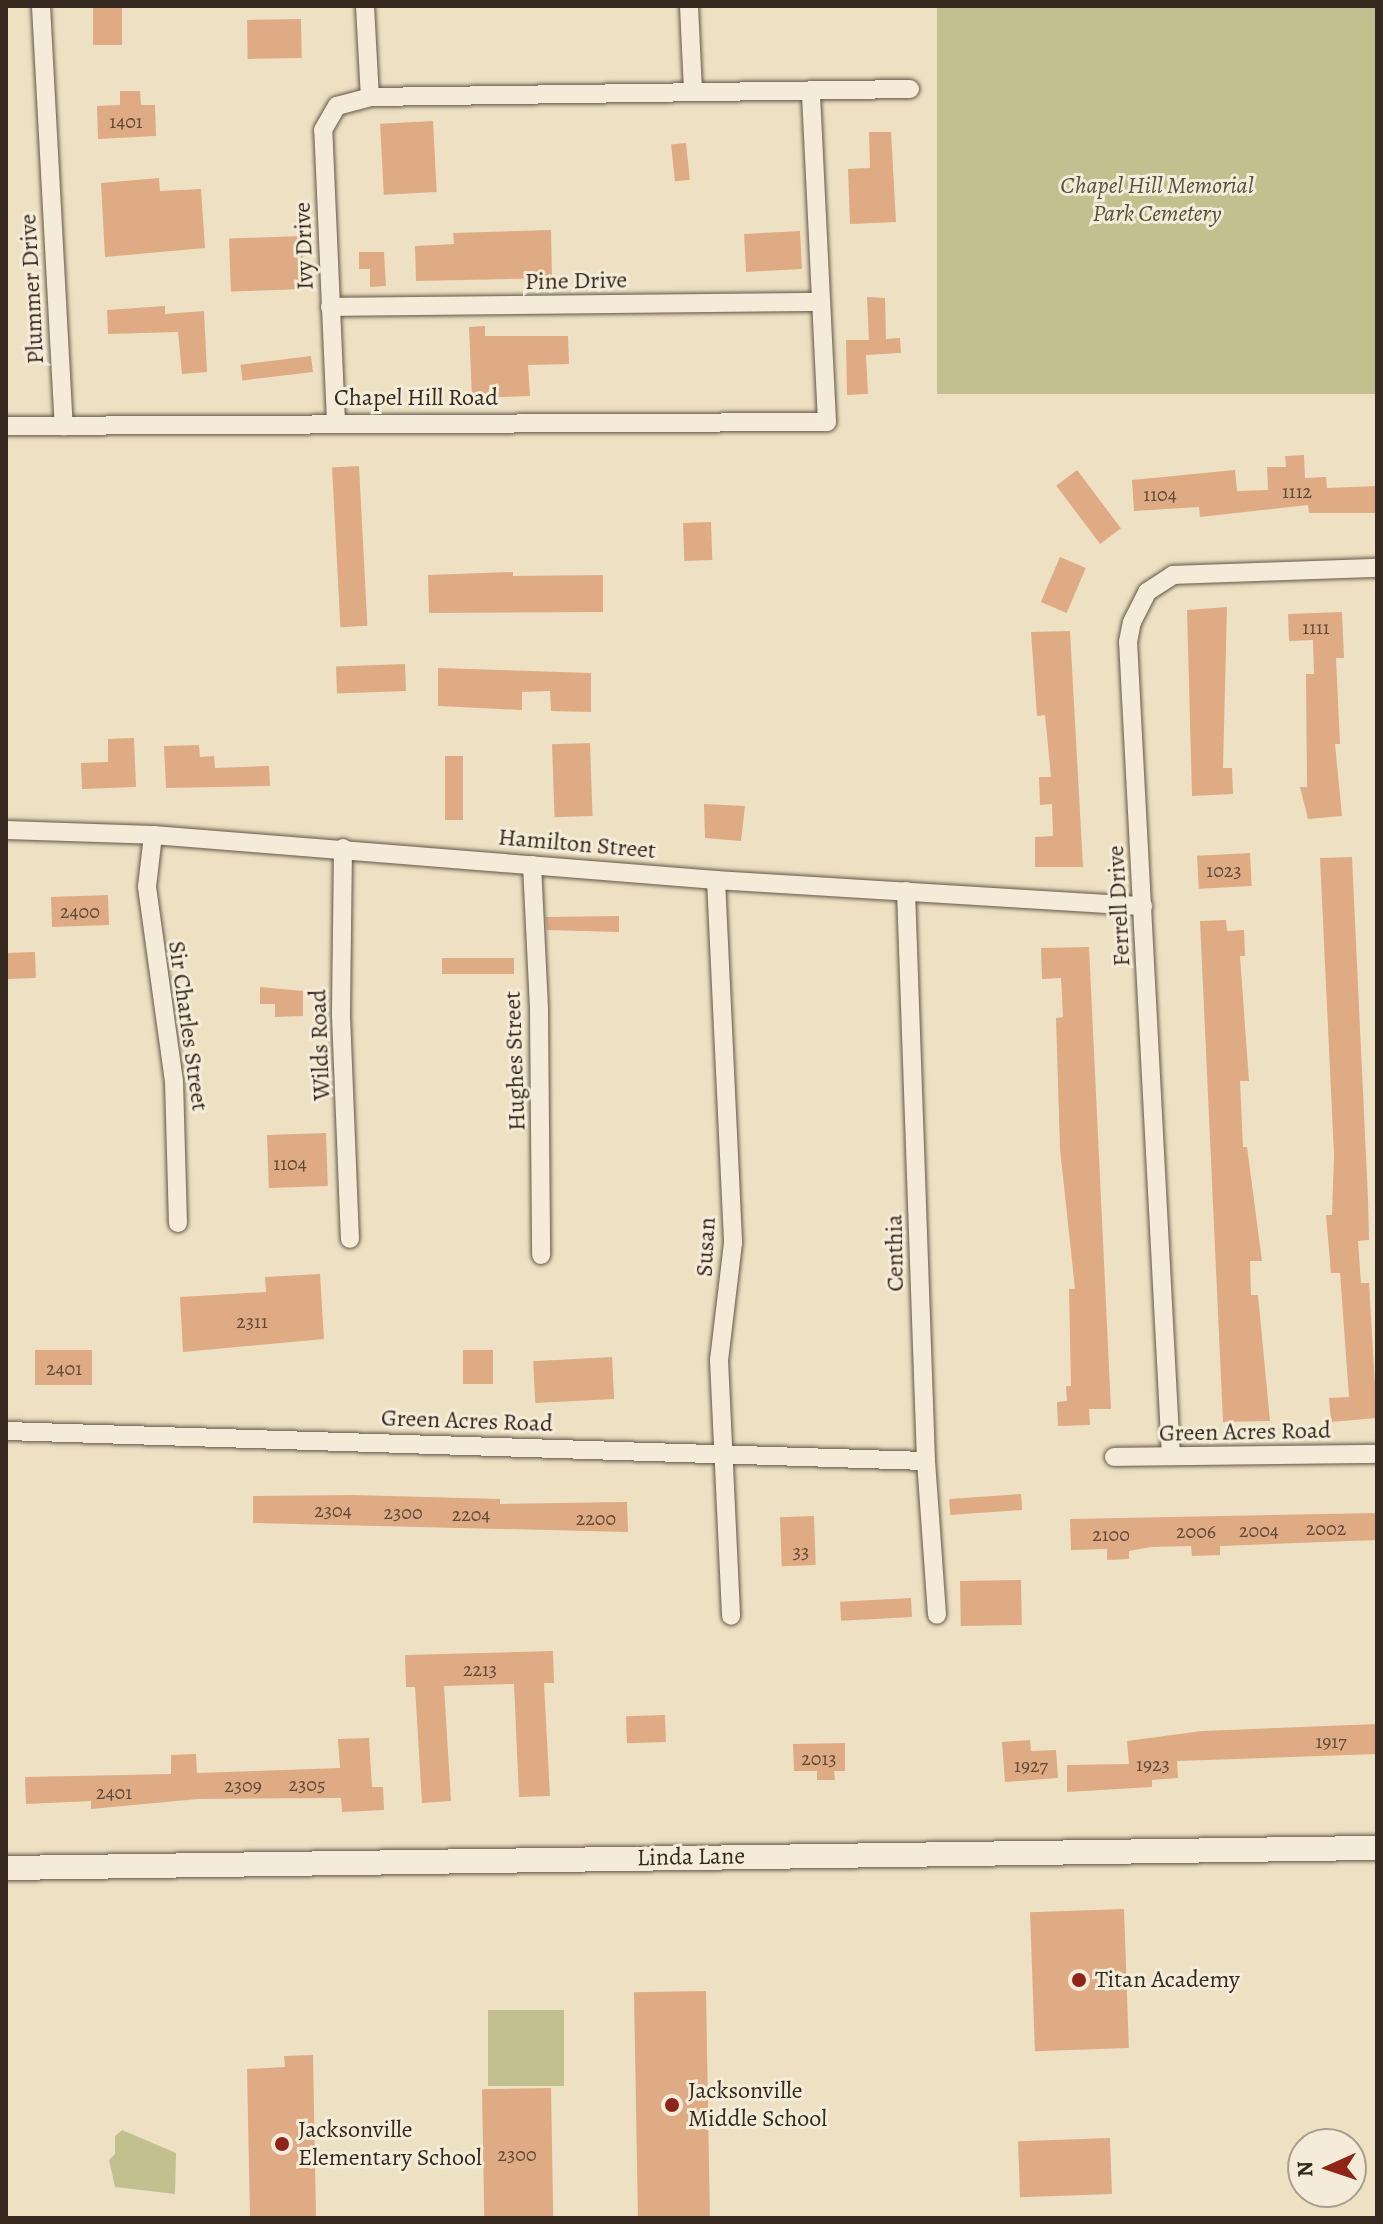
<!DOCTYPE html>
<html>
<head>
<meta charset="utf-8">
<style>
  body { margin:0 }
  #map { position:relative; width:1383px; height:2224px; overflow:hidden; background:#eee1c3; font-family:Alegreya,serif }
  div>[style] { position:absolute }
  .green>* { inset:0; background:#c1c08e; transform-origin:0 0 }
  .building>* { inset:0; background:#deab85; transform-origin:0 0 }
  .roads { filter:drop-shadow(0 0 2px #635647) drop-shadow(0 0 2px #635647) }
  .street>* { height:18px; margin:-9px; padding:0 9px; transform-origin:9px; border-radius:9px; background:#f4ecd8 }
  .secondary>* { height:24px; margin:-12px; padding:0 12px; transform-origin:12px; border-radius:12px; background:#f4ecd8 }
  .dots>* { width:22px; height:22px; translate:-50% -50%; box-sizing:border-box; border:4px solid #f4ecd8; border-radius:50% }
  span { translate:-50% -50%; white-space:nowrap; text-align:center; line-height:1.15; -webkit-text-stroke:6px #f4ecd8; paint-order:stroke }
  .number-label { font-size:20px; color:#5f4938 }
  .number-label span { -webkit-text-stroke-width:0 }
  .park-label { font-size:24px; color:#584e3a; font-style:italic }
  .street-label { font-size:24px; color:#35281e }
  .poi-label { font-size:24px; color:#35281e }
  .left { translate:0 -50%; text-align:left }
  .frame { position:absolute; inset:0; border:8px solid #35281e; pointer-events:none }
  .north { position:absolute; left:1287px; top:2128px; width:80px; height:80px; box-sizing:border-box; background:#f4ecd8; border:2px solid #a89e8e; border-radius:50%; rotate:267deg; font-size:22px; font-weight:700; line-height:32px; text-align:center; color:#35281e }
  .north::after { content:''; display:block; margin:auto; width:28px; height:36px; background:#8f2418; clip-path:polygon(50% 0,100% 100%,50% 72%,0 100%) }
</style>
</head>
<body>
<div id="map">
  <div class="green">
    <div style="left:937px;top:6px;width:440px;height:388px"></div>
    <div style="left:488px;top:2010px;width:76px;height:76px"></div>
    <div style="clip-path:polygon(122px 2130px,176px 2153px,175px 2194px,115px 2187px,109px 2160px,115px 2154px,115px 2136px)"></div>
  </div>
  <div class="building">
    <div style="left:93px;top:6px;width:29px;height:39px"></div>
    <div style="left:301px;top:19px;width:39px;height:54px;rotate:89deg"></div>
    <div style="clip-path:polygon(120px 91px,140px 91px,141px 105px,155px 105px,156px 136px,98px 139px,97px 106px,120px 105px)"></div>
    <div style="left:433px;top:121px;width:71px;height:53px;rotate:87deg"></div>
    <div style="clip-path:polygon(869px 132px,891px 132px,896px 222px,850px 224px,848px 169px,870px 168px)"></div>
    <div style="left:686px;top:143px;width:37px;height:15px;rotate:84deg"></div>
    <div style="clip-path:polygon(159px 178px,160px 191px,201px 189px,205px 248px,105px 257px,101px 183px)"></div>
    <div style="clip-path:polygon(551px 230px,552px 278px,416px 281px,415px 246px,454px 244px,453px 233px)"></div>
    <div style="left:800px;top:231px;width:38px;height:56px;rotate:87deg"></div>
    <div style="left:302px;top:236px;width:53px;height:73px;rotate:88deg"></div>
    <div style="clip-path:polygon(359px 252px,384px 252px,386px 286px,370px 287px,370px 269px,359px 269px)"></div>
    <div style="clip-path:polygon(867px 297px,885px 298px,886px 339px,900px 338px,901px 353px,866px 355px,868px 394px,847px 395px,846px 340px,869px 340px)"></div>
    <div style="clip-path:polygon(165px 306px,165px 314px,204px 311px,207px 372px,182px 374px,178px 332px,108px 334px,107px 310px)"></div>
    <div style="clip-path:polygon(485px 326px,485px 336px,568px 336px,569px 364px,528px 365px,530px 396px,472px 398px,469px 327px)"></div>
    <div style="left:311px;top:356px;width:16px;height:71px;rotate:83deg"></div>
    <div style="clip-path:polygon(1304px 455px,1305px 478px,1326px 477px,1327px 488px,1377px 486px,1377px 513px,1309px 513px,1308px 505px,1200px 517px,1199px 507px,1134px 511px,1132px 480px,1235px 470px,1237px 491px,1268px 490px,1267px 467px,1286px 467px,1285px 456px)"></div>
    <div style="left:359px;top:466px;width:160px;height:27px;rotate:87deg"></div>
    <div style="left:1077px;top:470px;width:73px;height:26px;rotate:53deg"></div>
    <div style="left:711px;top:522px;width:38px;height:28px;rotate:88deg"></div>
    <div style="left:1060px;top:557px;width:28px;height:49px;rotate:23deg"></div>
    <div style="clip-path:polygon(513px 572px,513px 576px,603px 575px,603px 612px,429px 613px,428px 575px)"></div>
    <div style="clip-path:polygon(1227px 607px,1223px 768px,1232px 768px,1233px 794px,1192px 796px,1187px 610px)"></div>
    <div style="clip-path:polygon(1342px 612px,1344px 658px,1336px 658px,1340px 744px,1335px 744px,1342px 816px,1308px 819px,1300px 787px,1307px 787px,1306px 674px,1314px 674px,1313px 640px,1289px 641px,1288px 614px)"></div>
    <div style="clip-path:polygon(1070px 631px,1083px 867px,1035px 867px,1035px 837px,1053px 836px,1052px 804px,1040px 805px,1039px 777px,1051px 777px,1045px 715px,1037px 716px,1031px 632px)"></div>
    <div style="left:405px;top:664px;width:27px;height:69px;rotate:88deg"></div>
    <div style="clip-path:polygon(438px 668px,591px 673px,591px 712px,551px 711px,550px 691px,522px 692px,522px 710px,438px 706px)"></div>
    <div style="clip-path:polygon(134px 738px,136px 787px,82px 789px,81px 763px,108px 762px,108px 739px)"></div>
    <div style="left:590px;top:743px;width:73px;height:38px;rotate:88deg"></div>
    <div style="clip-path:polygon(199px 745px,200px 757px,214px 756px,215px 768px,269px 766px,270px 786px,166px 788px,164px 746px)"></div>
    <div style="left:445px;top:756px;width:18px;height:64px"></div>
    <div style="clip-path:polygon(704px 804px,745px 806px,741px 841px,705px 838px)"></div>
    <div style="left:1250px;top:853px;width:33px;height:53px;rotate:87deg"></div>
    <div style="clip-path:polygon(1352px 857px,1368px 1199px,1369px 1240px,1358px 1241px,1361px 1283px,1369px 1283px,1377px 1418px,1331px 1422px,1329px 1398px,1349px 1397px,1340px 1273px,1331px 1273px,1326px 1215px,1332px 1215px,1334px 1155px,1320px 858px)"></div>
    <div style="left:108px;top:895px;width:30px;height:57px;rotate:88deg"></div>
    <div style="clip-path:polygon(619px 916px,619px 932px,547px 930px,546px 917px)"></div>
    <div style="clip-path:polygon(1226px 920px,1227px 931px,1244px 930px,1245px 956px,1240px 956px,1249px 1081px,1240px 1081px,1243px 1147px,1247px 1147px,1262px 1261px,1250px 1261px,1251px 1295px,1258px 1295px,1270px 1421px,1223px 1422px,1200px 921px)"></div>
    <div style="clip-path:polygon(1089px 947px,1111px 1409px,1089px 1409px,1090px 1425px,1058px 1426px,1057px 1402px,1067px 1401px,1066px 1386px,1071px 1386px,1069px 1289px,1075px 1289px,1060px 1149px,1056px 1018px,1063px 1017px,1061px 978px,1042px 979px,1041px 948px)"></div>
    <div style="left:35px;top:952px;width:26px;height:29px;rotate:88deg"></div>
    <div style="left:442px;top:958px;width:72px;height:16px"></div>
    <div style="clip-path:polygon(260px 987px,303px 991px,303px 1016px,275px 1017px,275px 1004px,260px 1004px)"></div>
    <div style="left:326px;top:1133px;width:53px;height:59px;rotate:88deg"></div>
    <div style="clip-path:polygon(320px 1274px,324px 1339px,183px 1352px,180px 1297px,266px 1292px,265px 1277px)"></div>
    <div style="left:92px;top:1350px;width:35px;height:57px;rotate:90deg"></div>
    <div style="left:463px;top:1350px;width:30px;height:34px"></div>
    <div style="left:612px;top:1357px;width:42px;height:79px;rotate:87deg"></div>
    <div style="left:1021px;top:1494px;width:16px;height:72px;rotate:86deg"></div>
    <div style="clip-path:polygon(353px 1495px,500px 1499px,500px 1504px,627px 1502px,628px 1532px,253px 1523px,253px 1496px)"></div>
    <div style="clip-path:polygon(1377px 1513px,1377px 1540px,1220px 1546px,1220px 1555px,1192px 1556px,1191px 1546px,1151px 1547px,1129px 1551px,1129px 1559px,1107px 1560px,1107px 1549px,1071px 1550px,1070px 1519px)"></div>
    <div style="left:814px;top:1516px;width:49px;height:34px;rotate:88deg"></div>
    <div style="left:1021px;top:1580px;width:45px;height:61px;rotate:89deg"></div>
    <div style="left:911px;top:1598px;width:19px;height:71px;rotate:87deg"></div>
    <div style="clip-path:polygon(553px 1651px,554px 1683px,544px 1683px,550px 1796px,519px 1797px,514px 1684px,444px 1686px,451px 1801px,422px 1803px,415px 1687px,406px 1687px,405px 1655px)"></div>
    <div style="left:665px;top:1715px;width:27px;height:39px;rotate:88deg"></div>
    <div style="clip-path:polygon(1377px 1724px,1377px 1754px,1177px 1761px,1178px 1778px,1152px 1780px,1152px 1787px,1067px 1792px,1067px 1765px,1129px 1764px,1127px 1741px,1202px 1731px)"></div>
    <div style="clip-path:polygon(369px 1738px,372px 1787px,383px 1787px,384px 1810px,342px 1812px,341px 1798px,198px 1799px,91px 1809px,91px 1801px,26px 1804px,25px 1777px,171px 1774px,171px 1755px,196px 1754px,197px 1773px,340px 1768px,338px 1739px)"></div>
    <div style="clip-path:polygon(1030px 1740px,1031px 1751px,1056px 1750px,1058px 1778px,1005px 1782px,1002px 1742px)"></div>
    <div style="clip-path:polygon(845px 1743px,845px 1771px,834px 1771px,835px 1780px,817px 1780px,817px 1771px,794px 1771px,793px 1744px)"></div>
    <div style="left:1124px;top:1909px;width:139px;height:94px;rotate:88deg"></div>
    <div style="left:706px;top:1991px;width:227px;height:72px;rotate:89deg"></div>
    <div style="clip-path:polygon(313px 2055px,316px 2218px,250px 2218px,247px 2069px,285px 2067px,284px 2056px)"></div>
    <div style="left:551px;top:2088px;width:130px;height:69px;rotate:89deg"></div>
    <div style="left:1110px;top:2138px;width:56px;height:92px;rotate:88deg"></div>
  </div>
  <div class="roads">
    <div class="street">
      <div style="left:41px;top:6px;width:421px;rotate:86.9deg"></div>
      <div style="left:365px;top:6px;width:91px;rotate:86.9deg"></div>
      <div style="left:689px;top:6px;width:85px;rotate:87.3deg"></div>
      <div style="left:330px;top:307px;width:491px;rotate:-0.6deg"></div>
      <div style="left:336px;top:422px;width:292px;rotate:-92.5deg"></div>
      <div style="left:323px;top:130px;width:28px;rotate:-60deg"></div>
      <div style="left:337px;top:106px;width:34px;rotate:-15deg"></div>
      <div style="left:370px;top:97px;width:540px;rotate:-0.85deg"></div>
      <div style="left:6px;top:426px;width:821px;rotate:-0.28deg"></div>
      <div style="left:827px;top:422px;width:332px;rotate:-92.8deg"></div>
      <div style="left:6px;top:830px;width:147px;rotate:1.9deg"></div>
      <div style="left:153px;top:835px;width:565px;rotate:4.57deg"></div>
      <div style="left:716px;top:880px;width:428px;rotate:3.5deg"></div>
      <div style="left:153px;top:835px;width:52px;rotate:96.6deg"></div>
      <div style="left:147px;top:887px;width:196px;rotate:82.1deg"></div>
      <div style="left:174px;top:1081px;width:142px;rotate:88.4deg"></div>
      <div style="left:343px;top:848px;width:168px;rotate:90.7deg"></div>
      <div style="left:341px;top:1016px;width:223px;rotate:87.7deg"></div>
      <div style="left:532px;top:865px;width:145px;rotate:87.2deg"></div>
      <div style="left:539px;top:1010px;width:245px;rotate:89.5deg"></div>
      <div style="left:716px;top:880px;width:363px;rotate:87.3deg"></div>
      <div style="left:733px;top:1243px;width:118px;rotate:96.8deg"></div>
      <div style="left:719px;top:1360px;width:256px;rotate:87.3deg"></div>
      <div style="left:906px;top:891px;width:570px;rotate:87.99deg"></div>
      <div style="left:926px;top:1461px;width:154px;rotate:85.9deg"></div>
      <div style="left:6px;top:1431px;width:920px;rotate:1.87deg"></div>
      <div style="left:1171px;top:1456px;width:815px;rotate:-93.02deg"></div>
      <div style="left:1128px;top:642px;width:20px;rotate:-79deg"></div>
      <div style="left:1132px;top:622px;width:34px;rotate:-63deg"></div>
      <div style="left:1147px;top:592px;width:31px;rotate:-33deg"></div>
      <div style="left:1173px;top:575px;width:204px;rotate:-2deg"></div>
      <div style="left:1114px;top:1457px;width:263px;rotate:-0.7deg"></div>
    </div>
    <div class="secondary">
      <div style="left:6px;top:1868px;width:1371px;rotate:-0.84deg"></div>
    </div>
  </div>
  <div class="dots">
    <div style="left:1079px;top:1980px;background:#8f2418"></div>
    <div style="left:672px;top:2105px;background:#8f2418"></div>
    <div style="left:282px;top:2144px;background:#8f2418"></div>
  </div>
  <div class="number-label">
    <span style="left:126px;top:121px">1401</span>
    <span style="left:1297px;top:491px">1112</span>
    <span style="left:1160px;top:494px">1104</span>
    <span style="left:1316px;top:627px">1111</span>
    <span style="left:1224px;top:870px">1023</span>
    <span style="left:80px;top:911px">2400</span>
    <span style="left:290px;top:1163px">1104</span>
    <span style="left:252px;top:1321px">2311</span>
    <span style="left:64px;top:1368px">2401</span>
    <span style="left:333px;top:1510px">2304</span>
    <span style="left:403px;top:1512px">2300</span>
    <span style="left:471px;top:1514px">2204</span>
    <span style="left:596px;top:1518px">2200</span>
    <span style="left:1326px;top:1528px">2002</span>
    <span style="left:1259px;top:1530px">2004</span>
    <span style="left:1196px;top:1531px">2006</span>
    <span style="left:1111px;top:1534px">2100</span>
    <span style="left:801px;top:1551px">33</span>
    <span style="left:480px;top:1669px">2213</span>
    <span style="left:1331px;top:1741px">1917</span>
    <span style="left:819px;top:1758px">2013</span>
    <span style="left:1153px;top:1764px">1923</span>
    <span style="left:1031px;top:1765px">1927</span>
    <span style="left:307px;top:1784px">2305</span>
    <span style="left:243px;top:1785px">2309</span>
    <span style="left:114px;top:1792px">2401</span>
    <span style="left:517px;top:2154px">2300</span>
  </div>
  <div class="park-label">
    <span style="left:1157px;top:200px">Chapel Hill Memorial<br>Park Cemetery</span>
  </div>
  <div class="street-label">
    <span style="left:304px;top:246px;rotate:-92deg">Ivy Drive</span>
    <span style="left:576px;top:281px;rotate:-1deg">Pine Drive</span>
    <span style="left:32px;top:289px;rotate:-93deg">Plummer Drive</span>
    <span style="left:416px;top:398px">Chapel Hill Road</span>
    <span style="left:577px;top:844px;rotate:5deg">Hamilton Street</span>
    <span style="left:1119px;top:906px;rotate:-93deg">Ferrell Drive</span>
    <span style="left:188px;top:1026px;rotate:82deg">Sir Charles Street</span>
    <span style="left:320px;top:1045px;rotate:-92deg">Wilds Road</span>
    <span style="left:515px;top:1061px;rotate:-92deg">Hughes Street</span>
    <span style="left:706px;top:1247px;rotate:-87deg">Susan</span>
    <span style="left:895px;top:1253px;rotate:-91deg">Centhia</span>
    <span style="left:467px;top:1421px;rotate:2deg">Green Acres Road</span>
    <span style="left:1245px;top:1432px;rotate:-1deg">Green Acres Road</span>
    <span style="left:691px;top:1857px;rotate:-1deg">Linda Lane</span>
  </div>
  <div class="poi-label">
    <span class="left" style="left:1095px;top:1980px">Titan Academy</span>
    <span class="left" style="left:688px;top:2105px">Jacksonville<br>Middle School</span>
    <span class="left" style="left:298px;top:2144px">Jacksonville<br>Elementary School</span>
  </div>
  <div class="frame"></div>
  <div class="north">N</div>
</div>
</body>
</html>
